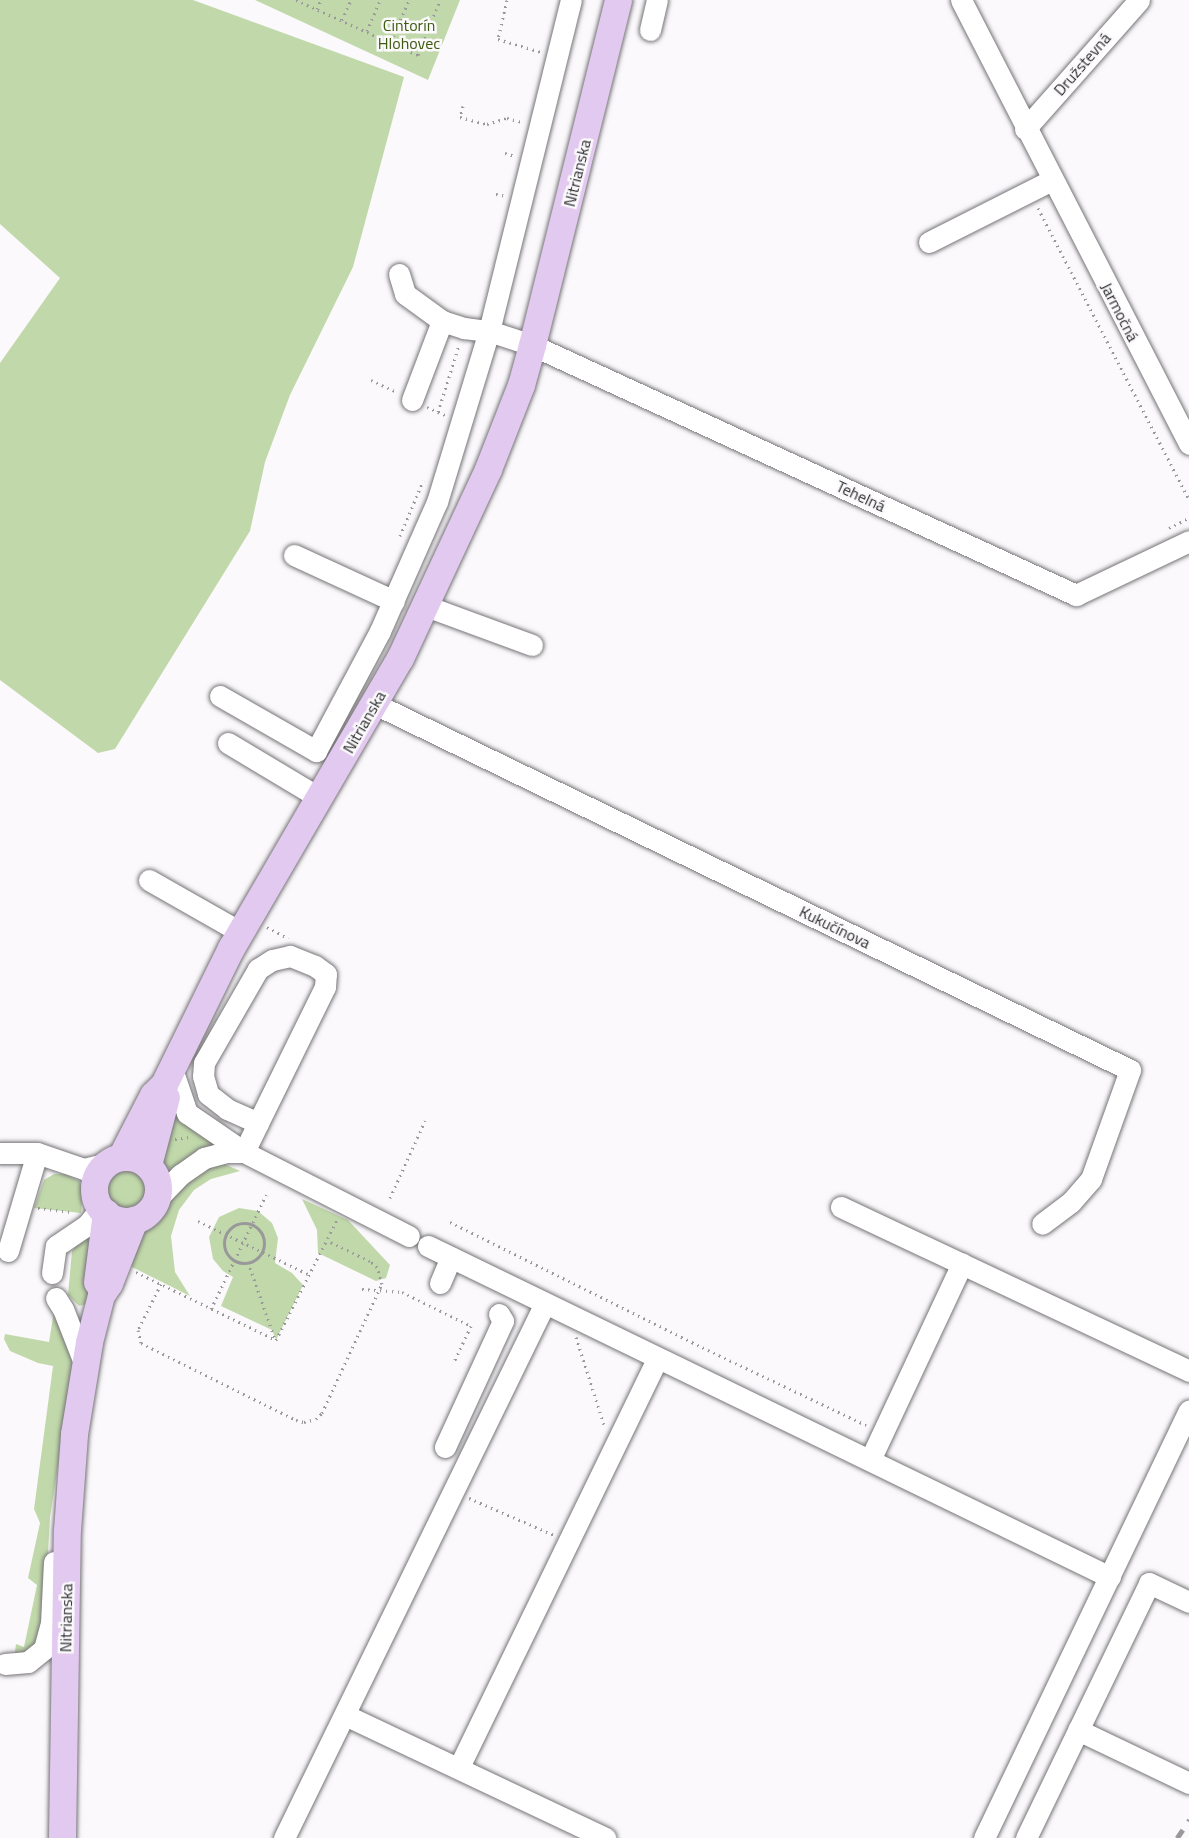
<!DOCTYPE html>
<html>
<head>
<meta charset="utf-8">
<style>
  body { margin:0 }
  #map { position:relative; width:1189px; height:1838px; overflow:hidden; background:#fbf9fc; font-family:"Titillium Web",sans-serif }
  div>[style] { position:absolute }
  .green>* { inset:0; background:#c1d9aa }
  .round { border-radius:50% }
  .path>* { height:3px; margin-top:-1.5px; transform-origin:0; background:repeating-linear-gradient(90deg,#99989a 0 1.5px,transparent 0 6px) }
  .path>.ring { margin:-1.5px; padding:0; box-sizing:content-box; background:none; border:3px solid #99989a; border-radius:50% }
  .roads { filter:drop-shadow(0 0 2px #767477) drop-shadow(0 0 2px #767477) }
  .minor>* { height:21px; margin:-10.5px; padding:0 10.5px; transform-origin:10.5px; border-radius:10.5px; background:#fff }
  .major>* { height:27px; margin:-13.5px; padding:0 13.5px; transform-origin:13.5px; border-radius:13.5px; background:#e2c9ef }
  .major>.ring { margin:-13.5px; padding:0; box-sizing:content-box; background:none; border:27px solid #e2c9ef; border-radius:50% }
  .rail>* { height:4.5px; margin-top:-2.25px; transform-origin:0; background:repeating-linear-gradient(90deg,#99989a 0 10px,transparent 0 20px) }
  span { translate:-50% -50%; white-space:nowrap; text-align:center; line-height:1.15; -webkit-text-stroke:5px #fbf9fc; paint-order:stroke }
  .park-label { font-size:16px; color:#3c5b0d }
  .street-label { font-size:16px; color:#2b2b2c }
</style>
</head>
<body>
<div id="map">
  <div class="green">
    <div style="clip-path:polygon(0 0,193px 0,404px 77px,353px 267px,290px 395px,265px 462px,250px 531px,115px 749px,98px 753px,0 680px,0 363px,60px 278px,0 224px)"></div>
    <div style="clip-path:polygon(255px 0,460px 0,428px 80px)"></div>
    <div style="clip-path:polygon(170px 1103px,229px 1146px,170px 1169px,161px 1166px)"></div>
    <div style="clip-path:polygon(218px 1161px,240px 1171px,211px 1179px,194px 1190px,179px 1210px,171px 1236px,175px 1272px,190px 1296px,122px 1262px,130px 1235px,157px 1218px,170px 1197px,201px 1168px)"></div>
    <div class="round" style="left:107px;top:1170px;width:38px;height:38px"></div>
    <div style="clip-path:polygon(54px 1174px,66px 1174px,79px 1181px,83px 1191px,81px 1213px,34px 1208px,44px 1180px)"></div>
    <div style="clip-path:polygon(302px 1199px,348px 1220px,390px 1265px,386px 1278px,376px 1281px,318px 1253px,317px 1230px)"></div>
    <div style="clip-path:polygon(239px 1208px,258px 1211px,272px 1223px,278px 1238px,275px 1263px,292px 1273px,303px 1285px,276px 1340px,272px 1330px,221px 1306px,233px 1277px,223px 1271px,213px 1259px,209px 1237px,219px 1217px)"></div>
    <div style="clip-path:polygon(92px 1225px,87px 1304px,79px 1306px,68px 1295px,72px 1251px)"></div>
    <div style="clip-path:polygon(54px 1311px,75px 1355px,50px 1517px,44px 1625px,33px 1649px,14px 1659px,16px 1644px,24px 1647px,37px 1585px,28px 1578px,40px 1523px,34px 1509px,53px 1366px,38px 1363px,10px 1351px,4px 1339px,5px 1334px,49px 1342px)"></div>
  </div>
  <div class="path">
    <div style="left:296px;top:0;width:134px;rotate:24.3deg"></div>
    <div style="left:418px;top:55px;width:59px;rotate:-68.2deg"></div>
    <div style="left:507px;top:0;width:40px;rotate:103deg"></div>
    <div style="left:498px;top:39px;width:45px;rotate:16.8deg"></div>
    <div style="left:317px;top:9px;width:10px;rotate:-66deg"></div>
    <div style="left:342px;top:20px;width:22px;rotate:-66deg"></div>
    <div style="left:367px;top:31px;width:34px;rotate:-67deg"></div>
    <div style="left:391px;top:42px;width:46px;rotate:-66.8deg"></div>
    <div style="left:463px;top:106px;width:11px;rotate:105deg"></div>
    <div style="left:460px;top:117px;width:28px;rotate:15deg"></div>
    <div style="left:487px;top:124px;width:21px;rotate:-17deg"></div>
    <div style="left:507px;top:118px;width:16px;rotate:15deg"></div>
    <div style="left:505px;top:153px;width:10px;rotate:17deg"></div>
    <div style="left:496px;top:194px;width:10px;rotate:11deg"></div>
    <div style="left:1038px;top:208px;width:328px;rotate:62.6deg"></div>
    <div style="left:371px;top:380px;width:29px;rotate:25deg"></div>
    <div style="left:427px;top:407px;width:20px;rotate:24deg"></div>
    <div style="left:438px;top:412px;width:70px;rotate:-72.6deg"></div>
    <div style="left:1169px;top:528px;width:22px;rotate:-27deg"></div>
    <div style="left:400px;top:536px;width:60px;rotate:-67.3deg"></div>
    <div style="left:267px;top:927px;width:24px;rotate:28deg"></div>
    <div style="left:175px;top:1139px;width:14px;rotate:-8deg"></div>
    <div style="left:390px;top:1198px;width:85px;rotate:-65.6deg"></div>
    <div style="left:38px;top:1208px;width:35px;rotate:7deg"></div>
    <div style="left:198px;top:1221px;width:124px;rotate:25.7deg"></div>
    <div style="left:450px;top:1222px;width:288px;rotate:26.4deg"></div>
    <div style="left:708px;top:1350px;width:175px;rotate:25.4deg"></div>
    <div class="ring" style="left:224px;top:1223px;width:37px;height:37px"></div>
    <div style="left:248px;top:1262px;width:82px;rotate:70.7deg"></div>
    <div style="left:136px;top:1272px;width:156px;rotate:25.9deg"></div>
    <div style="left:276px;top:1340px;width:135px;rotate:-63.1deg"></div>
    <div style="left:161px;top:1284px;width:51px;rotate:116.6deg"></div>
    <div style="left:138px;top:1330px;width:13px;rotate:77deg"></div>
    <div style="left:141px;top:1343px;width:173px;rotate:26.4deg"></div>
    <div style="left:296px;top:1420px;width:8px;rotate:14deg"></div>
    <div style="left:304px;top:1422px;width:12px;rotate:-14deg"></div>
    <div style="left:316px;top:1419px;width:8px;rotate:-45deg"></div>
    <div style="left:322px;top:1413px;width:142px;rotate:-65.1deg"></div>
    <div style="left:382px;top:1284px;width:18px;rotate:-106deg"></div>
    <div style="left:377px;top:1267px;width:9px;rotate:-139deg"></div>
    <div style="left:370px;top:1261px;width:47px;rotate:-154.5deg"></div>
    <div style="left:362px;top:1289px;width:40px;rotate:4.3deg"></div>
    <div style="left:402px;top:1292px;width:77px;rotate:26.2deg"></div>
    <div style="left:471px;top:1326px;width:42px;rotate:115.3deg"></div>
    <div style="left:211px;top:1309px;width:127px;rotate:-64.2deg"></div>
    <div style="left:576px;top:1337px;width:92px;rotate:72.3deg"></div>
    <div style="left:469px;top:1498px;width:93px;rotate:23.5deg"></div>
  </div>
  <div class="roads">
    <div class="minor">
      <div style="left:961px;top:0;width:499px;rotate:62.8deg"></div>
      <div style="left:650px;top:30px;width:31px;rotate:-77deg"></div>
      <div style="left:1025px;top:129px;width:172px;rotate:-48.5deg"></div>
      <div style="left:929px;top:242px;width:138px;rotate:-26.8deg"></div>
      <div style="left:399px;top:274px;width:21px;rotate:73deg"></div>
      <div style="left:405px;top:294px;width:46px;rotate:36.1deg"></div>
      <div style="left:412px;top:400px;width:85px;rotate:-69.2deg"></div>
      <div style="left:442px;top:321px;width:23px;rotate:18deg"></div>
      <div style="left:464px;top:328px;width:25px;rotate:7deg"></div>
      <div style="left:489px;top:331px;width:45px;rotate:18deg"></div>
      <div style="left:532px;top:345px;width:599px;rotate:24.68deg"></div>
      <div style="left:1076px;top:595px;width:125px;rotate:-25.5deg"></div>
      <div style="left:294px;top:555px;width:110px;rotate:24.7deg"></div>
      <div style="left:426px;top:606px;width:113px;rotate:20.2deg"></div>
      <div style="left:220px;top:696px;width:111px;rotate:29.8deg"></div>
      <div style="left:316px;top:751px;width:136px;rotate:-61.9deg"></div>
      <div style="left:380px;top:631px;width:141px;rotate:-66.2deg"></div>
      <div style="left:437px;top:502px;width:179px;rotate:-73.1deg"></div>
      <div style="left:489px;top:331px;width:341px;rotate:-76.1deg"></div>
      <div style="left:375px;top:704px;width:839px;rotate:25.86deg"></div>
      <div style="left:1130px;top:1070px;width:116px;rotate:109.7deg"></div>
      <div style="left:1091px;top:1179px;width:30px;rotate:131deg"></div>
      <div style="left:1071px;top:1202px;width:36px;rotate:143deg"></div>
      <div style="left:228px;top:743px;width:107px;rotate:30.9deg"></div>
      <div style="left:149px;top:880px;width:105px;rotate:29.7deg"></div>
      <div style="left:171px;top:1066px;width:50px;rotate:71.2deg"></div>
      <div style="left:187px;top:1113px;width:69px;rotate:34.4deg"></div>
      <div style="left:244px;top:1152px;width:32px;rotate:-64deg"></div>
      <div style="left:258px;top:1123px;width:152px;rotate:-63.8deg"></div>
      <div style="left:325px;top:987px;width:13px;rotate:-86deg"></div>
      <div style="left:326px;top:974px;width:14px;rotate:-144deg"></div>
      <div style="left:315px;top:966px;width:27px;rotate:-158deg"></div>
      <div style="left:290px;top:956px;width:18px;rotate:167deg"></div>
      <div style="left:272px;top:960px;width:17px;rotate:147deg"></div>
      <div style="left:258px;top:969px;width:108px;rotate:119.9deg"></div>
      <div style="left:204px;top:1063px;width:13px;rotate:94deg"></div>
      <div style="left:203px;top:1076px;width:19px;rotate:74deg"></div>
      <div style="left:208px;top:1094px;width:24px;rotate:38deg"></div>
      <div style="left:227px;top:1109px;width:34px;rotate:24deg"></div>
      <div style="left:0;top:1153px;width:37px"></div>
      <div style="left:37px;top:1153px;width:50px;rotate:18.8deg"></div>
      <div style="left:84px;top:1169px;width:25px;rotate:-14deg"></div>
      <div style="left:156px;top:1200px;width:35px;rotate:-46deg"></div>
      <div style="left:180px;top:1175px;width:29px;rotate:-35deg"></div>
      <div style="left:204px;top:1158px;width:24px;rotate:-15deg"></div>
      <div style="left:227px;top:1152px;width:17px"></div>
      <div style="left:244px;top:1152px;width:185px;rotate:27deg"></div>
      <div style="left:841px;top:1207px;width:385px;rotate:25.2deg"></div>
      <div style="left:428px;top:1246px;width:758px;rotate:25.89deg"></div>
      <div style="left:8px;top:1251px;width:102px;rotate:-73.5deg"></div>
      <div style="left:52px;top:1273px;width:27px;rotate:-82deg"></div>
      <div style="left:56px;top:1246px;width:37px;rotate:-34deg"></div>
      <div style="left:87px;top:1225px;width:22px;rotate:-51deg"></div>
      <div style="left:440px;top:1283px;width:28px;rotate:-67deg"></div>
      <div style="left:56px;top:1298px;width:13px;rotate:58deg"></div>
      <div style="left:63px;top:1309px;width:60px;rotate:68.6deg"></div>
      <div style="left:445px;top:1447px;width:139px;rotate:-65.3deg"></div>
      <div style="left:503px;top:1321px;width:8px;rotate:-120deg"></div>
      <div style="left:870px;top:1460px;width:217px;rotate:-64.9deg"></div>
      <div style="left:5px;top:1664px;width:23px;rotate:-5deg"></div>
      <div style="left:28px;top:1662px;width:21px;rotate:-39deg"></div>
      <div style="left:44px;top:1649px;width:27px;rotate:-75deg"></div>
      <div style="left:51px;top:1623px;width:61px;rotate:-87.2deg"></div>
      <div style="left:345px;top:1715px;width:288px;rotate:25.3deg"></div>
      <div style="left:1078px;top:1730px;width:123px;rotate:25.5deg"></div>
      <div style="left:459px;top:1767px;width:454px;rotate:-64.1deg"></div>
      <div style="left:284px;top:1838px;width:595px;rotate:-63.99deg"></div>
      <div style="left:984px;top:1838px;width:474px;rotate:-64.4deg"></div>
      <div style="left:1026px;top:1838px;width:283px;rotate:-64.2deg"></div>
      <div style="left:1149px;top:1583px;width:44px;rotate:25.4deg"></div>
    </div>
    <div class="major">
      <div style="left:121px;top:1157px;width:70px;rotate:-62.7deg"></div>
      <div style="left:153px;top:1095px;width:16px;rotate:-45deg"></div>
      <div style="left:164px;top:1084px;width:152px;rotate:-63.8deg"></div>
      <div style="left:231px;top:948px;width:336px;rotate:-59.8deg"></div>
      <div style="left:400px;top:658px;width:208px;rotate:-65deg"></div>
      <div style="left:488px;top:469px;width:90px;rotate:-68.6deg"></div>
      <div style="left:521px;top:385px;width:41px;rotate:-74.6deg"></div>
      <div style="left:532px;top:345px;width:356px;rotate:-76deg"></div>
      <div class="ring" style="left:94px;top:1157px;width:37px;height:37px"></div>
      <div style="left:148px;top:1165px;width:70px;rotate:-75.2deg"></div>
      <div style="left:97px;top:1282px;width:70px;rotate:-82.6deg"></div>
      <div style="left:62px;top:1838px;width:308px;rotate:-89.1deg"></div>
      <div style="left:67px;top:1530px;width:96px;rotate:-85.8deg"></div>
      <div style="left:74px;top:1434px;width:93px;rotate:-80.7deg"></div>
      <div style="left:89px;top:1342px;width:49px;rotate:-75.7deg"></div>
      <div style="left:101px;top:1295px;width:14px;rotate:-56deg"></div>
      <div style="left:109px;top:1283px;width:68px;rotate:-68.4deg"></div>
    </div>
  </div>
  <div class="rail">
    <div style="left:1177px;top:1838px;width:22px;rotate:-56deg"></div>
  </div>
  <div class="park-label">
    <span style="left:409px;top:34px">Cintorín<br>Hlohovec</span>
  </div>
  <div class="street-label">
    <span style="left:1082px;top:64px;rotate:-49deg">Družstevná</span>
    <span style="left:577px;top:173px;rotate:-76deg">Nitrianska</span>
    <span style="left:1120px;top:312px;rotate:63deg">Jarmočná</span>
    <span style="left:861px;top:496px;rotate:25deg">Tehelná</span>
    <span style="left:364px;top:722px;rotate:-60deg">Nitrianska</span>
    <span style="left:835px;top:927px;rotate:26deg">Kukučínova</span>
    <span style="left:66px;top:1618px;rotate:-89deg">Nitrianska</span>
  </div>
</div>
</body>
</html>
